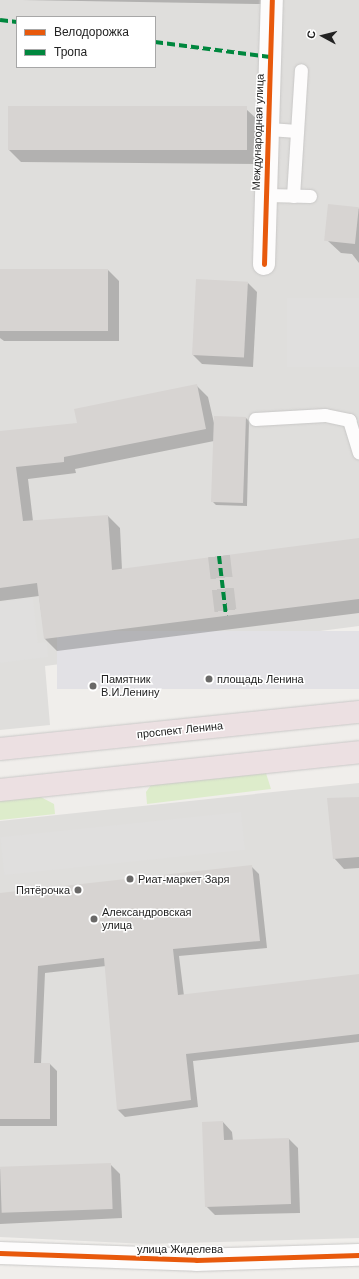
<!DOCTYPE html>
<html>
<head>
<meta charset="utf-8">
<style>
  body { margin:0 }
  #map { position:relative; width:359px; height:1279px; overflow:hidden; background:#f0eeeb; font-family:Helvetica,sans-serif }
  div>[style] { position:absolute }
  .residential>* { inset:0; background:#dfdedc }
  .grass>* { inset:0; background:#ddeccb }
  .parking>* { inset:0; background:#e0dfde; transform-origin:0 0 }
  .plaza>* { inset:0; background:#e2e1e5; transform-origin:0 0 }
  .shadow>* { inset:0; background:#0003 }
  .building>* { inset:0; background:#d7d4d2; transform-origin:0 0 }
  .street-tunnel>* { height:22px; margin-top:-11px; transform-origin:0; background:repeating-linear-gradient(90deg,#c7c5c3 0 22px,transparent 0 33px) }
  .roads { filter:drop-shadow(0 0 1px #c9c8c7) drop-shadow(0 0 1px #c9c8c7) }
  .lane>* { height:13px; margin:-6.5px; padding:0 6.5px; transform-origin:6.5px; border-radius:6.5px; background:#fdfcfc }
  .street>* { height:22px; margin:-11px; padding:0 11px; transform-origin:11px; border-radius:11px; background:#fdfcfc }
  .highway>* { height:22px; margin:-11px; padding:0 11px; transform-origin:11px; border-radius:11px; background:#ece0e2 }
  .quiet>* { height:4px; margin-top:-2px; transform-origin:0; background:repeating-linear-gradient(90deg,#00873e 0 8px,transparent 0 12px) }
  .cycleway>* { height:5px; margin:-2.5px; padding:0 2.5px; transform-origin:2.5px; border-radius:2.5px; background:#e8590c }
  .dots>* { width:11px; height:11px; translate:-50% -50%; box-sizing:border-box; border:2px solid #fff; border-radius:50% }
  span { translate:-50% -50%; white-space:nowrap; text-align:center; line-height:1.15; -webkit-text-stroke:3px #fff; paint-order:stroke }
  .street-label { font-size:11px; color:#222 }
  .poi-label { font-size:11px; color:#222 }
  .left { translate:0 -50%; text-align:left }
  .right { translate:-100% -50%; text-align:right }
  .legend { position:absolute; left:16px; top:16px; width:140px; height:52px; box-sizing:border-box; background:#fff; border:1px solid #a7a7a7; margin:0; padding:5px 7px; list-style:none; font-size:12px; color:#222 }
  .legend li { display:flex; align-items:center; gap:8px; height:20px }
  .legend b { width:20px; border:1px solid #a7a7a7 }
  .north { position:absolute; left:303px; top:16px; width:40px; height:40px; -webkit-text-stroke:3px #fff; paint-order:stroke; rotate:277deg; font-size:11px; font-weight:700; line-height:16px; text-align:center; color:#222 }
  .north::after { content:''; display:block; margin:auto; width:14px; height:18px; background:#222; clip-path:polygon(50% 0,100% 100%,50% 72%,0 100%) }
</style>
</head>
<body>
<div id="map">
  <div class="residential">
    <div style="clip-path:polygon(evenodd,0 0,359px 0,359px 626px,45px 666px,50px 725px,0 730px,0 0,17px 17px,155px 17px,155px 67px,17px 67px,17px 17px)"></div>
    <div style="clip-path:polygon(359px 783px,359px 1238px,147px 1244px,0 1237px,0 821px)"></div>
  </div>
  <div class="grass">
    <div style="clip-path:polygon(265px 770px,271px 789px,147px 804px,146px 792px,156px 778px)"></div>
    <div style="clip-path:polygon(37px 795px,54px 804px,55px 814px,0 820px,0 796px)"></div>
  </div>
  <div class="parking">
    <div style="left:359px;top:298px;width:69px;height:72px;rotate:90deg"></div>
    <div style="clip-path:polygon(33px 598px,38px 643px,47px 642px,48px 657px,0 663px,0 602px)"></div>
    <div style="left:241px;top:812px;width:38px;height:242px;rotate:84deg"></div>
  </div>
  <div class="plaza">
    <div style="left:359px;top:631px;width:58px;height:302px;rotate:90deg"></div>
  </div>
  <div class="shadow">
    <div style="clip-path:polygon(22px 0,261px 0,261px 4px)"></div>
    <div style="clip-path:polygon(246px 109px,259px 121px,258px 164px,21px 162px,8px 149px)"></div>
    <div style="clip-path:polygon(359px 208px,359px 263px,352px 254px,341px 253px,328px 241px)"></div>
    <div style="clip-path:polygon(0 270px,108px 270px,119px 281px,119px 341px,4px 341px,0 338px)"></div>
    <div style="clip-path:polygon(248px 283px,257px 292px,253px 367px,202px 364px,193px 355px)"></div>
    <div style="clip-path:polygon(196px 385px,208px 397px,214px 423px,246px 418px,249px 421px,247px 506px,216px 505px,213px 502px,214px 441px,75px 469px,76px 473px,28px 479px,33px 521px,108px 516px,120px 528px,122px 570px,359px 539px,359px 613px,57px 651px,45px 639px,39px 596px,0 601px,0 432px,78px 424px)"></div>
    <div style="clip-path:polygon(359px 798px,359px 868px,344px 869px,334px 858px)"></div>
    <div style="clip-path:polygon(251px 866px,259px 874px,267px 948px,179px 956px,184px 996px,359px 975px,359px 1042px,193px 1061px,198px 1107px,125px 1117px,118px 1110px,106px 966px,45px 973px,41px 1064px,50px 1064px,57px 1071px,57px 1126px,0 1126px,0 894px)"></div>
    <div style="clip-path:polygon(223px 1122px,232px 1132px,233px 1141px,289px 1139px,298px 1148px,300px 1213px,215px 1215px,206px 1206px)"></div>
    <div style="clip-path:polygon(110px 1164px,120px 1174px,122px 1218px,0 1224px,0 1169px)"></div>
  </div>
  <div class="building">
    <div style="left:8px;top:106px;width:239px;height:44px"></div>
    <div style="left:328px;top:204px;width:31px;height:37px;rotate:6deg"></div>
    <div style="left:0;top:269px;width:108px;height:62px"></div>
    <div style="left:196px;top:279px;width:52px;height:76px;rotate:3deg"></div>
    <div style="clip-path:polygon(197px 384px,206px 429px,64px 457px,64px 462px,16px 467px,23px 521px,108px 515px,112px 570px,359px 538px,359px 599px,44px 639px,37px 583px,0 588px,0 431px,77px 423px,74px 409px)"></div>
    <div style="left:214px;top:416px;width:32px;height:86px;rotate:2deg"></div>
    <div style="clip-path:polygon(359px 797px,359px 857px,333px 859px,327px 798px)"></div>
    <div style="clip-path:polygon(252px 865px,260px 941px,173px 949px,178px 995px,359px 974px,359px 1034px,186px 1054px,191px 1100px,117px 1110px,104px 958px,38px 966px,34px 1063px,50px 1063px,50px 1119px,0 1119px,0 893px)"></div>
    <div style="clip-path:polygon(223px 1121px,224px 1140px,289px 1138px,291px 1204px,205px 1207px,202px 1122px)"></div>
    <div style="left:111px;top:1163px;width:46px;height:111px;rotate:88deg"></div>
  </div>
  <div class="street-tunnel">
    <div style="left:219px;top:556px;width:60px;rotate:83.3deg"></div>
  </div>
  <div class="roads">
    <div class="lane">
      <div style="left:269px;top:129px;width:28px;rotate:4deg"></div>
      <div style="left:267px;top:195px;width:43px;rotate:1.3deg"></div>
      <div style="left:293px;top:196px;width:126px;rotate:-86.4deg"></div>
      <div style="left:255px;top:419px;width:70px;rotate:-3.3deg"></div>
      <div style="left:325px;top:415px;width:25px;rotate:12deg"></div>
      <div style="left:349px;top:420px;width:34px;rotate:73deg"></div>
    </div>
    <div class="street">
      <div style="left:264px;top:264px;width:264px;rotate:-88.3deg"></div>
      <div style="left:0;top:1253px;width:196px;rotate:2deg"></div>
      <div style="left:196px;top:1260px;width:163px;rotate:-1.8deg"></div>
    </div>
    <div class="highway">
      <div style="left:0;top:749px;width:361px;rotate:-5.9deg"></div>
      <div style="left:0;top:790px;width:361px;rotate:-6deg"></div>
    </div>
  </div>
  <div class="quiet">
    <div style="left:0;top:20px;width:17px;rotate:7deg"></div>
    <div style="left:155px;top:42px;width:116px;rotate:7.4deg"></div>
    <div style="left:219px;top:556px;width:60px;rotate:83.3deg"></div>
  </div>
  <div class="cycleway">
    <div style="left:264px;top:264px;width:264px;rotate:-88.3deg"></div>
    <div style="left:0;top:1253px;width:196px;rotate:2deg"></div>
    <div style="left:196px;top:1260px;width:163px;rotate:-1.8deg"></div>
  </div>
  <div class="dots">
    <div style="left:209px;top:679px;background:#6a6968"></div>
    <div style="left:93px;top:686px;background:#6a6968"></div>
    <div style="left:130px;top:879px;background:#6a6968"></div>
    <div style="left:78px;top:890px;background:#6a6968"></div>
    <div style="left:94px;top:919px;background:#6a6968"></div>
  </div>
  <div class="street-label">
    <span style="left:258px;top:132px;rotate:-88deg">Международная улица</span>
    <span style="left:180px;top:730px;rotate:-6deg">проспект Ленина</span>
    <span style="left:180px;top:1249px">улица Жиделева</span>
  </div>
  <div class="poi-label">
    <span class="left" style="left:217px;top:679px">площадь Ленина</span>
    <span class="left" style="left:101px;top:686px">Памятник<br>В.И.Ленину</span>
    <span class="left" style="left:138px;top:879px">Риат-маркет Заря</span>
    <span class="right" style="left:70px;top:890px">Пятёрочка</span>
    <span class="left" style="left:102px;top:919px">Александровская<br>улица</span>
  </div>
  <ul class="legend">
  <li><b style="height:5px;background:#e8590c"></b>Велодорожка</li>
  <li><b style="height:5px;background:#00873e"></b>Тропа</li>
  </ul>
  <div class="north">С</div>
</div>
</body>
</html>
